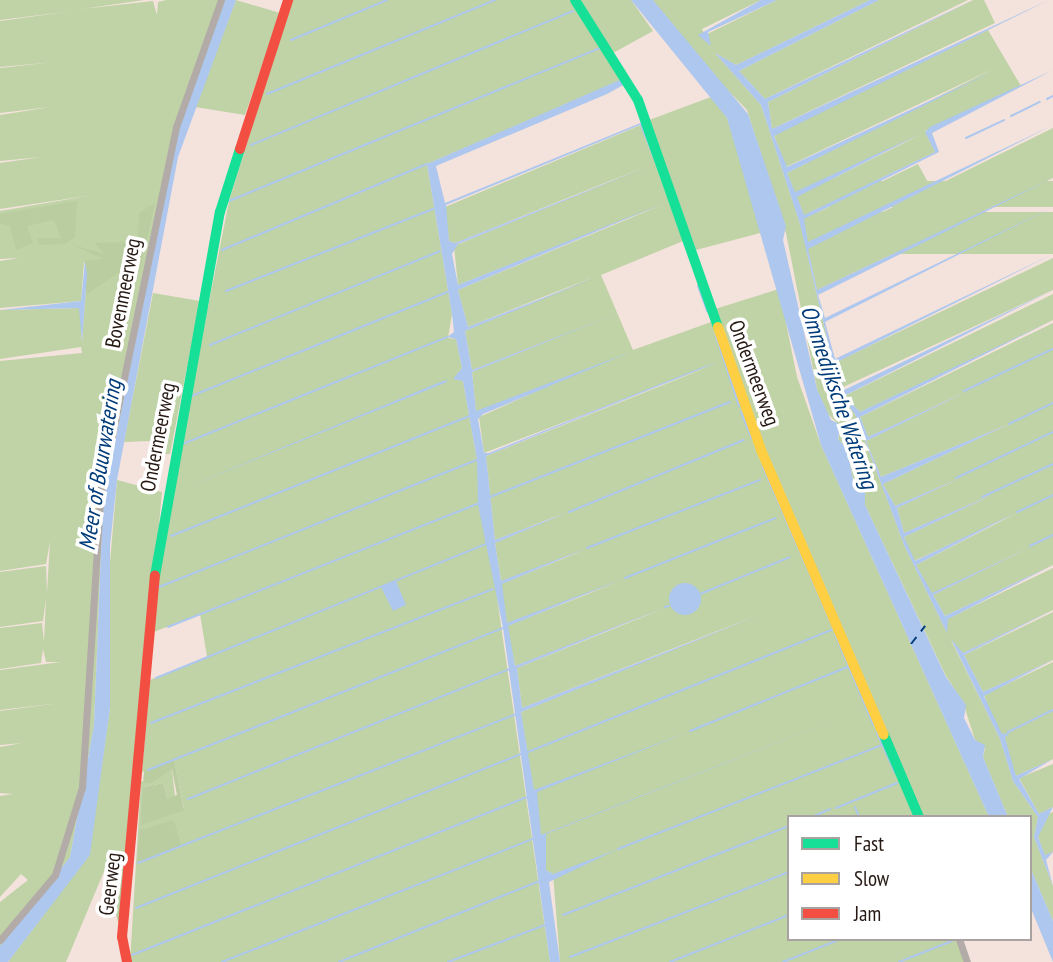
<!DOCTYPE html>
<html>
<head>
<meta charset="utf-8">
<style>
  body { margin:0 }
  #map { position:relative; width:1053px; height:962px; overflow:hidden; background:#f4e2dc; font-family:"PT Sans Narrow",sans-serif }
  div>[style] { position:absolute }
  .green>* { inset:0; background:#bfd3a6; transform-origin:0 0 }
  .forest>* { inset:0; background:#b9cda0 }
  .water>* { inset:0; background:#adc7ee }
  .round { border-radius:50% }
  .stream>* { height:2px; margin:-1px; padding:0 1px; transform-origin:1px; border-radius:1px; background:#adc7ee }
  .ferry>* { height:2px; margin-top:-1px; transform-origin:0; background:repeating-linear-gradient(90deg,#003c79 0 9px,transparent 0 16px) }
  .street>* { height:7px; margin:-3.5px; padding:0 3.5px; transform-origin:3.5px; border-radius:3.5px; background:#b2aba7 }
  .fast>* { height:10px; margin:-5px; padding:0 5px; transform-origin:5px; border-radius:5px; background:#16e098 }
  .slow>* { height:10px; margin:-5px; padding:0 5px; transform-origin:5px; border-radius:5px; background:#ffcf43 }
  .jam>* { height:10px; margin:-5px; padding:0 5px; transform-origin:5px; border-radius:5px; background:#f24e42 }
  span { translate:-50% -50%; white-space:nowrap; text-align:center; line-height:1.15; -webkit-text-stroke:7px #fff; paint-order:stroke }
  .street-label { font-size:21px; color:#261913 }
  .water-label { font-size:23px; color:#003c79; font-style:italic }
  .legend { position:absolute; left:787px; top:815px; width:245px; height:126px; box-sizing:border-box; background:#fff; border:2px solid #a8a3a1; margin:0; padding:9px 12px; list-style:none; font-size:21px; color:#261913 }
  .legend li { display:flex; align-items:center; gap:14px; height:35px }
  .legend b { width:35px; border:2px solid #a8a3a1 }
</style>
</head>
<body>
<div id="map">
  <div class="green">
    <div style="clip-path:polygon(0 0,144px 0,82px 9px,153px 1px,157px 15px,158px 2px,166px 0,225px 0,179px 126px,103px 501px,94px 725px,70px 857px,0 946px,0 902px,28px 880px,21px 874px,0 897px,0 796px,13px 794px,0 793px,0 747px,22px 743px,0 745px,0 711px,60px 703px,0 710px,0 670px,61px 662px,46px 662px,43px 649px,41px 663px,0 669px,0 628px,42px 623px,44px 642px,46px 598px,43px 621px,0 627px,0 572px,46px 566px,47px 593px,50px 541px,46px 564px,0 571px,0 361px,82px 353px,81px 347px,0 359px,0 310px,80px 308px,82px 342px,87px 274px,84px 261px,81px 301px,0 308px,0 261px,19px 258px,0 259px,0 211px,93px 195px,0 209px,0 163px,42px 157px,0 161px,0 115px,51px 107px,0 113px,0 68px,54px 62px,0 67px,0 21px,73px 11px,0 20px)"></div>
    <div style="clip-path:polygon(236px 0,280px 13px,245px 115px,195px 107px)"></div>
    <div style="clip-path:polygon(292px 0,571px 0,624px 79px,427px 164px,452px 314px,448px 338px,456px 339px,462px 368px,454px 379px,463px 381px,477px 460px,550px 962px,130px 962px,141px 782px,172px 769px,175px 797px,167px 799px,164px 783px,143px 787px,184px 809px,174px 760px,142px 772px,150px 680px,207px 657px,200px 614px,154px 632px,162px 540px,229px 201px)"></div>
    <div style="clip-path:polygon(577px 0,631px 0,653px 31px,613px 53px)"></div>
    <div style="clip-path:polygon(653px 0,761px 0,702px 29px,705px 35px,777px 0,870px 0,736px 65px,715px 53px,761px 105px,800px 224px,841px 397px,855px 414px,905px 547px,947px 633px,947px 619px,1053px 568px,1053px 610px,963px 653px,951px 640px,1000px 739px,1013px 781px,1038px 817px,1034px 837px,1053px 886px,1053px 921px,1030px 867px,1030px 817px,1008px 817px,983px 757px,985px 748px,975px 740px,963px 702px,946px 676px,865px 505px,865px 494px,854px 485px,847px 449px,838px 439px,842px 428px,827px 413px,817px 389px,786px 233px,747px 110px,684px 45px)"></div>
    <div style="clip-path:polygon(879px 0,968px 0,765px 99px,739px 71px)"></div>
    <div style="clip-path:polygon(973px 0,984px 0,995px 23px,772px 129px,768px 102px)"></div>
    <div style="clip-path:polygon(988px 30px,1021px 86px,925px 131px,935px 152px,804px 215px,796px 197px,920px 135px,795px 193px,787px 173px,993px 69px,786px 167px,774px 135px)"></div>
    <div style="clip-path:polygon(711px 97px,727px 118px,764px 232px,696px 250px,649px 120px)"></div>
    <div style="clip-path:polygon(641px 125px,683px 241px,601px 275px,633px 350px,711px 322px,767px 477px,915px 817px,789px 817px,789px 939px,957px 939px,965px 962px,560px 962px,553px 874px,546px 870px,521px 712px,758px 615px,522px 708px,517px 668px,665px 608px,515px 666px,507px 626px,621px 581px,507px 624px,501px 584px,584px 550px,501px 581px,495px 543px,565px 513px,495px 540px,486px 456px,718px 363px,484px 453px,479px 417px,573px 375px,476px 412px,472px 372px,567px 333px,472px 370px,465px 331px,596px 276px,468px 327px,458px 290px,664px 204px,458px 285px,454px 246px,650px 165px,455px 243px,449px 241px,445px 207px)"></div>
    <div style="clip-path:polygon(1053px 128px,1053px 178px,817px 290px,808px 249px)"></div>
    <div style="clip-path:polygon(918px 164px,930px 186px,807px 243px,804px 219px)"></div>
    <div style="left:1053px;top:181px;width:26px;height:261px;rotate:90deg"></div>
    <div style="left:1053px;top:212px;width:42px;height:253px;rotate:90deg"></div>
    <div style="clip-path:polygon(1053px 258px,1053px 290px,841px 388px,836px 362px)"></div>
    <div style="clip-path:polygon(779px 289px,797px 377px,821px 445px,989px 817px,923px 817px,769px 459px,715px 309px)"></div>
    <div style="clip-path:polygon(153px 293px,200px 301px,170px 454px,149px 454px,150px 441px,124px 442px)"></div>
    <div style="clip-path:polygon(1053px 294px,1053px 320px,960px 366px,860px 412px,844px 396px)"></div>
    <div style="clip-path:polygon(1053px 323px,1053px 565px,945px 616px,933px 595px,1030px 547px,932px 594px,916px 565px,1017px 513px,914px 561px,904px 537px,992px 495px,904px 533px,897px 508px,958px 479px,895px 506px,883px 484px,1009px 424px,881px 477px,866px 441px,966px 392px,868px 437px,860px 417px)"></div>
    <div style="clip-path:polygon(117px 480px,162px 492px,127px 868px,105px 869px,66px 962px,8px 962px,89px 855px,110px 708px,110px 563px)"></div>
    <div style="clip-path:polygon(1053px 612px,1053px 660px,983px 692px,964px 655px)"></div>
    <div style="clip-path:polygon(1053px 662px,1053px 759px,1016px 776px,984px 695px)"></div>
    <div style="clip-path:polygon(1053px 764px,1053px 807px,1039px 814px,1019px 778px)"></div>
    <div style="clip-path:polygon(1053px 812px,1053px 852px,1045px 856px,1038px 837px,1044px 816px)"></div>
  </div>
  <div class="forest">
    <div style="clip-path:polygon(77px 201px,75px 237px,65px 244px,39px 245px,37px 238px,61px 238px,54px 220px,27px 226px,33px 243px,16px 250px,10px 226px,0 224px,0 214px)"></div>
    <div style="clip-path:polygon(155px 203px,139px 273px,118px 273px,86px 295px,85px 261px,103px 259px,73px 245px,104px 254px,95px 243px,138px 242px,139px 213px)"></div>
    <div style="clip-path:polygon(174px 759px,184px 810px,141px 825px,143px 787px,164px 783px,167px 799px,177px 795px,172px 769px,151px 783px,143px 783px,144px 771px)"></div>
    <div style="clip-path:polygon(174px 820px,181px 846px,137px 864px,140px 830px)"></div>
    <div style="clip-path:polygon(120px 868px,127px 868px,121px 933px,115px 910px,105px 904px)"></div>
  </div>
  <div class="water">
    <div style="clip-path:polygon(225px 0,236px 0,178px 157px,117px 480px,110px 546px,110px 708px,90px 855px,8px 962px,0 962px,0 946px,70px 857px,94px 725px,103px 501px,179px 126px)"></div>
    <div style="clip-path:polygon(631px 0,653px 0,748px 114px,786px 226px,783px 240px,817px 389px,831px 420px,841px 425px,838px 439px,847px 449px,854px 485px,865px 491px,865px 505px,946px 677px,966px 705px,964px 718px,975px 740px,985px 745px,983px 757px,1008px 817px,989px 817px,821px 445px,727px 118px)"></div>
    <div style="clip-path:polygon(761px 0,777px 0,708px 32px,711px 46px,698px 35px)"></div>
    <div style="clip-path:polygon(870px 0,879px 0,739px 71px,765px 99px,973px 0,768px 102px,772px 129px,1049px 0,774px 136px,787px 167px,994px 71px,787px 173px,795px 192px,920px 134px,797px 197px,804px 215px,935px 152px,925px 132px,930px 127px,1053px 70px,932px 133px,939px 152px,804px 219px,808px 242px,1053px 125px,808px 249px,817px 290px,1053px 178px,818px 295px,825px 318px,1053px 207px,825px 322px,835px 359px,1053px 254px,837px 362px,844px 390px,1053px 290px,844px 396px,860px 412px,1053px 320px,860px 417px,868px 437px,968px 391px,866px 441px,881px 477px,1009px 424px,883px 484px,895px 506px,960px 478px,897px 508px,904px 533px,994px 494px,904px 537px,915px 561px,1017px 512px,916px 565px,932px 593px,1033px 546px,933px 595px,945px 616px,1053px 565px,948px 619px,947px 633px,905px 547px,855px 414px,841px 397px,800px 224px,761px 105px,715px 53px,736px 65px)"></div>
    <div style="clip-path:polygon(622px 79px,627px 83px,607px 94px,436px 166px,445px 203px,643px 122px,665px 189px,640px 125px,446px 205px,449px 241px,455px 243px,650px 166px,458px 244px,452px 254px,458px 285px,664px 203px,458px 290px,468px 327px,597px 277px,465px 331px,472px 370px,616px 314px,472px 372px,476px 411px,633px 351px,483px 414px,478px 419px,484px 453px,489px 453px,700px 368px,718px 362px,486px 456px,495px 540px,569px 512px,495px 543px,501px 581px,587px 548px,502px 584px,507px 623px,625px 578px,508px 626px,515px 666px,665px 607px,517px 668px,522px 708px,760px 615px,521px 712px,534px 790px,691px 731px,537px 792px,541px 835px,862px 709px,546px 834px,546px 870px,553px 874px,618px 849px,549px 882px,560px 962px,550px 962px,503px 628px,478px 505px,477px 460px,463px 381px,453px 379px,462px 368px,456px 339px,447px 337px,454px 332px,452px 314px,427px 164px)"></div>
    <div style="clip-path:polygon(85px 261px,87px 274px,82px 342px,79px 308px,0 310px,81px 301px)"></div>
    <div style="clip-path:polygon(447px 380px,447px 382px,187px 487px,438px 383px)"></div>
    <div style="clip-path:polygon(396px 581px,406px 605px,393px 611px,381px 587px)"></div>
    <div class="round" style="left:669px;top:583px;width:32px;height:32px"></div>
    <div style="clip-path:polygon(1053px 610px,964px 655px,983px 692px,1053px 660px,984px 696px,1002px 734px,1010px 733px,1005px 738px,1016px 776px,1053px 759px,1019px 779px,1039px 814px,1053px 807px,1038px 837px,1045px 855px,1053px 852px,1046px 860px,1053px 886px,1034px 837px,1038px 817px,1013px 781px,1000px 739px,951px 639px,963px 653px)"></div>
    <div style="clip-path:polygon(1030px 867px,1053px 921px,1053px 962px,1030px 906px)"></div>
  </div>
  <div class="stream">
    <div style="left:291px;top:40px;width:104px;rotate:-22.6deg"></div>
    <div style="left:267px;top:94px;width:247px;rotate:-22.4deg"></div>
    <div style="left:1047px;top:99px;width:7px;rotate:-27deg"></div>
    <div style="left:1011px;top:116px;width:32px;rotate:-26deg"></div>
    <div style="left:966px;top:138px;width:42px;rotate:-25.3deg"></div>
    <div style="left:251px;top:145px;width:349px;rotate:-22.6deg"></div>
    <div style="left:229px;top:201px;width:401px;rotate:-22.4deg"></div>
    <div style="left:222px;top:250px;width:222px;rotate:-22.8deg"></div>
    <div style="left:698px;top:286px;width:27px;rotate:70deg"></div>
    <div style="left:226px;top:291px;width:226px;rotate:-21.6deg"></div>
    <div style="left:716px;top:336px;width:74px;rotate:71.8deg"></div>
    <div style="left:210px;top:345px;width:248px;rotate:-22.2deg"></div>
    <div style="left:964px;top:391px;width:98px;rotate:-25.3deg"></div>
    <div style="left:189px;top:397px;width:279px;rotate:-22.1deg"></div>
    <div style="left:741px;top:412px;width:29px;rotate:68deg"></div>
    <div style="left:1009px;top:424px;width:49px;rotate:-25.5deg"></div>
    <div style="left:180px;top:445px;width:288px;rotate:-22deg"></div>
    <div style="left:763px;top:467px;width:173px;rotate:66.5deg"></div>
    <div style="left:956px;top:478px;width:107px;rotate:-25.4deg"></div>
    <div style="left:490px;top:497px;width:258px;rotate:-21.6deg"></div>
    <div style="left:982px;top:497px;width:78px;rotate:-24.9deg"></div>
    <div style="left:569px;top:512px;width:189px;rotate:-22.4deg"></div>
    <div style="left:1017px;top:512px;width:40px;rotate:-25deg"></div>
    <div style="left:171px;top:536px;width:321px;rotate:-21.9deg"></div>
    <div style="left:1030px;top:546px;width:25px;rotate:-26deg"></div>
    <div style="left:587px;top:548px;width:186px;rotate:-21.5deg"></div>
    <div style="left:625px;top:578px;width:162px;rotate:-21.7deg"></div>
    <div style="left:159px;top:587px;width:342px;rotate:-21.8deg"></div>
    <div style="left:700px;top:594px;width:97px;rotate:-22.3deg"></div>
    <div style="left:665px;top:607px;width:4px;rotate:-14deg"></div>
    <div style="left:168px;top:627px;width:338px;rotate:-21.7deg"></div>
    <div style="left:835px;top:634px;width:98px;rotate:67.1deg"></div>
    <div style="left:156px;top:678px;width:359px;rotate:-22.1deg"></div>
    <div style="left:151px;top:723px;width:367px;rotate:-21.4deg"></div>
    <div style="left:690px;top:731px;width:170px;rotate:-22.1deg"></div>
    <div style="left:1008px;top:732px;width:50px;rotate:-26.1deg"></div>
    <div style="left:877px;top:733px;width:44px;rotate:65.8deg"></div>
    <div style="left:528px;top:752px;width:328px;rotate:-21.9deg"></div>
    <div style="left:148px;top:770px;width:382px;rotate:-21.8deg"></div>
    <div style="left:188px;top:799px;width:346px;rotate:-22deg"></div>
    <div style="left:855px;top:807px;width:11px;rotate:68deg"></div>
    <div style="left:836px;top:808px;width:66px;rotate:-22.3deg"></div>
    <div style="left:812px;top:817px;width:20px;rotate:-24deg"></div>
    <div style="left:618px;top:849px;width:284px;rotate:-21.5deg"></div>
    <div style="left:138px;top:863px;width:406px;rotate:-21.5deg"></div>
    <div style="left:136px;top:908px;width:416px;rotate:-21.8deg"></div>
    <div style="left:563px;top:915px;width:243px;rotate:-21.5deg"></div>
    <div style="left:132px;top:955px;width:428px;rotate:-21.8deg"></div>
    <div style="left:570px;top:957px;width:235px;rotate:-21.2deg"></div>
    <div style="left:222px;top:962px;width:337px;rotate:-21.6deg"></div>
    <div style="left:339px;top:962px;width:219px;rotate:-22deg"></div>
    <div style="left:448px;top:962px;width:104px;rotate:-20.9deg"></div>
    <div style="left:670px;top:962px;width:128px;rotate:-21.6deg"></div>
    <div style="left:783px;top:962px;width:62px;rotate:-21.6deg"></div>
    <div style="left:899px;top:962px;width:57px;rotate:-21.6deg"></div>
  </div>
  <div class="ferry">
    <div style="left:911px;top:644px;width:23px;rotate:-52deg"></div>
  </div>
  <div class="street">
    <div style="left:959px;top:939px;width:24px;rotate:71deg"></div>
    <div style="left:0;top:940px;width:85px;rotate:-49.8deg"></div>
    <div style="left:55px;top:875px;width:92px;rotate:-72.9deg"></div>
    <div style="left:82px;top:787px;width:299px;rotate:-86.4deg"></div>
    <div style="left:101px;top:489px;width:370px;rotate:-78.3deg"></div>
    <div style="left:176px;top:127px;width:135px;rotate:-70.5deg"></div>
  </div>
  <div class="fast">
    <div style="left:575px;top:0;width:118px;rotate:57.8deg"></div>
    <div style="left:638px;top:100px;width:241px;rotate:70.6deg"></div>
    <div style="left:155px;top:576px;width:370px;rotate:-79.9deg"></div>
    <div style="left:220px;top:212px;width:66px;rotate:-72.4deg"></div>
    <div style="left:884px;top:735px;width:89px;rotate:66.9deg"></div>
  </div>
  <div class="slow">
    <div style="left:718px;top:327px;width:130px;rotate:70.7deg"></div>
    <div style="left:761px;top:450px;width:310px;rotate:66.7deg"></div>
  </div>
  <div class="jam">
    <div style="left:240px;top:149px;width:157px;rotate:-72.1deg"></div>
    <div style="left:127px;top:962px;width:25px;rotate:-101deg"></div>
    <div style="left:122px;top:937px;width:363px;rotate:-84.8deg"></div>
  </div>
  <div class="street-label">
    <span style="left:123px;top:293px;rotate:-79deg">Bovenmeerweg</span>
    <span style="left:754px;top:373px;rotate:70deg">Ondermeerweg</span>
    <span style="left:158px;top:437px;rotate:-79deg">Ondermeerweg</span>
    <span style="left:110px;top:884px;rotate:-83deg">Geerweg</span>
  </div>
  <div class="water-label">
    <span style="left:839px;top:397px;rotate:71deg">Ommedijksche Watering</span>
    <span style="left:100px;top:465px;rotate:-81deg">Meer of Buurwatering</span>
  </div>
  <ul class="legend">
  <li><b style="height:9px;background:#16e098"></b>Fast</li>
  <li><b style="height:9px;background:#ffcf43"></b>Slow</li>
  <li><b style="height:9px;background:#f24e42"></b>Jam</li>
  </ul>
</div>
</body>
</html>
